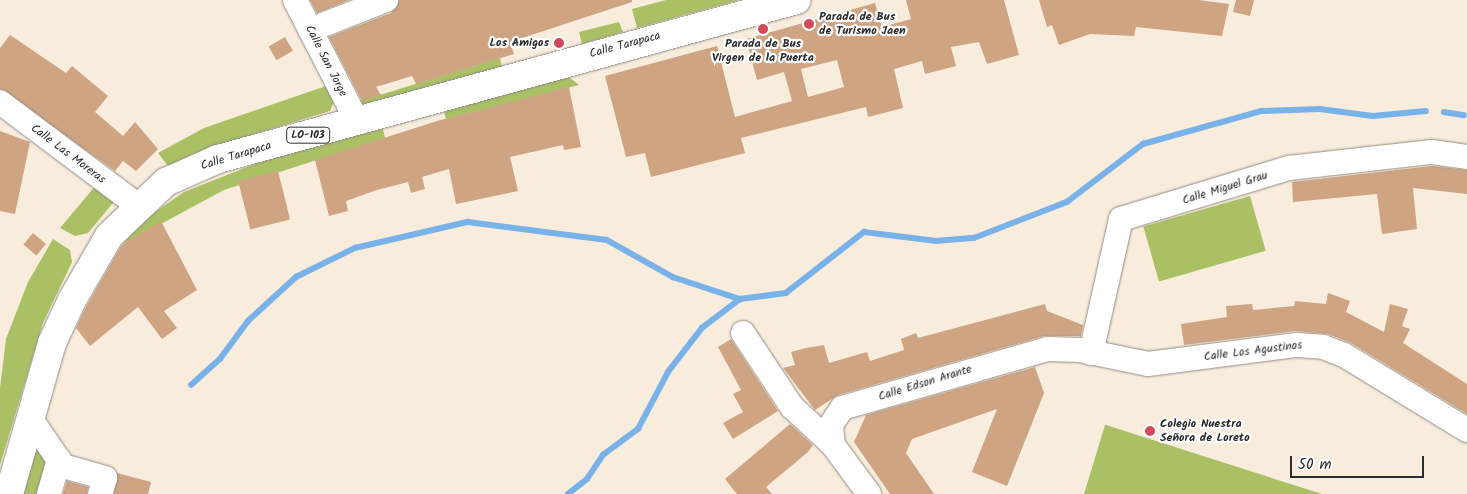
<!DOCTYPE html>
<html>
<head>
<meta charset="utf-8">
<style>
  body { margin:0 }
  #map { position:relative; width:1467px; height:494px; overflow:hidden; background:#f8ecdc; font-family:Kalam,sans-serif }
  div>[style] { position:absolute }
  .green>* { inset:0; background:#aac065; transform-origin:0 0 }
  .stream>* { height:5.5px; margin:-2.75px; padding:0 2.75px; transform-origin:2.75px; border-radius:2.75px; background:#78b2e9 }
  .building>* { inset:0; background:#cea483; transform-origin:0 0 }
  .roads { filter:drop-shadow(0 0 1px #928c84) drop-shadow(0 0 1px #928c84) }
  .minor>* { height:24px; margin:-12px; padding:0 12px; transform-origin:12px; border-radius:12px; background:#fff }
  .major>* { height:28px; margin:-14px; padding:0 14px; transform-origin:14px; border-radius:14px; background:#fff }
  .dots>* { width:14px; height:14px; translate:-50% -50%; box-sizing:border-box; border:2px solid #fff; border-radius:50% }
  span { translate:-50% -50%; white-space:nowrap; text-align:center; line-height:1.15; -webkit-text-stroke:4.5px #fff; paint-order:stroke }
  .shield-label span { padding:1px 4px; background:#fff; border:1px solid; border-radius:4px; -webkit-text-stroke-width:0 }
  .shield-label { font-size:11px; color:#2b2b2b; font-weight:700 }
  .poi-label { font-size:12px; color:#2b2b2b; font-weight:700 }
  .left { translate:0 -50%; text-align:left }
  .right { translate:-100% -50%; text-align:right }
  .street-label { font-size:12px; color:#2b2b2b }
  .scale { position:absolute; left:1290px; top:456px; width:134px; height:22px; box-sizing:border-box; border:2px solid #2b2b2b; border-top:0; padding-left:6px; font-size:15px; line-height:18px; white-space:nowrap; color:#2b2b2b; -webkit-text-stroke:4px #fff; paint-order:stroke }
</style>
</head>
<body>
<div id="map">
  <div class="green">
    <div style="clip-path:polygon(666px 0,739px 0,637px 28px,632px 9px)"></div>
    <div style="clip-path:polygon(619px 22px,623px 32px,582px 44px,579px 32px)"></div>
    <div style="clip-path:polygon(500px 58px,502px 67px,361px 107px,360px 101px)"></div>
    <div style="clip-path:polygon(565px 74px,579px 85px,446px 119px,443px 108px)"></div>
    <div style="clip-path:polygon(326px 86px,334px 102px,330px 111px,215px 146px,168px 166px,158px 153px,204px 128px)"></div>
    <div style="clip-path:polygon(382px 125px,385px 138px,224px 190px,122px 245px,145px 219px,184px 192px,257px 163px)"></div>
    <div style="clip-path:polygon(97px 184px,112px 194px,113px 203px,88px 233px,75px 236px,60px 228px)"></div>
    <div style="left:1250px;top:196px;width:57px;height:111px;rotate:74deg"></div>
    <div style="clip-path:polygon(53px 239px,70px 250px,72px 262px,43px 323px,0 465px,0 388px,6px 339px,28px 282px)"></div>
    <div style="clip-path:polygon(1105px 425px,1106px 425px,1322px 494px,1084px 494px)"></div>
    <div style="clip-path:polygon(37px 442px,52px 466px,42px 494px,21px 494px)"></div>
  </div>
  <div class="stream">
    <div style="left:1444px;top:112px;width:20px;rotate:9deg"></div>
    <div style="left:191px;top:385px;width:39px;rotate:-42deg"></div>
    <div style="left:220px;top:359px;width:47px;rotate:-53.6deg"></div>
    <div style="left:248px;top:321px;width:65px;rotate:-42.5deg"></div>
    <div style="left:296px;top:277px;width:66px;rotate:-26.2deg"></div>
    <div style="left:355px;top:248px;width:116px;rotate:-13deg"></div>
    <div style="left:468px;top:222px;width:140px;rotate:7.4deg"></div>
    <div style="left:607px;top:240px;width:76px;rotate:29.3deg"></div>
    <div style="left:673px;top:277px;width:71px;rotate:18.2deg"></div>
    <div style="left:568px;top:494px;width:24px;rotate:-38deg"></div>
    <div style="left:587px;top:479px;width:29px;rotate:-56deg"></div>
    <div style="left:603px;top:455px;width:44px;rotate:-36.6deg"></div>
    <div style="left:638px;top:429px;width:64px;rotate:-62.2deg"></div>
    <div style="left:668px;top:372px;width:56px;rotate:-52.3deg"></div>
    <div style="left:702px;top:328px;width:48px;rotate:-37.3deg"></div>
    <div style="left:740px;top:299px;width:46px;rotate:-7.4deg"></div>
    <div style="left:786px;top:293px;width:99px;rotate:-38deg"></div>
    <div style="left:864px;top:232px;width:73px;rotate:7.1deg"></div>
    <div style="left:936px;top:241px;width:38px;rotate:-5deg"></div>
    <div style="left:974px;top:238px;width:100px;rotate:-21.2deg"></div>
    <div style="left:1067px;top:202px;width:96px;rotate:-37.3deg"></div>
    <div style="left:1143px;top:144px;width:123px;rotate:-15.6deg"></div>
    <div style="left:1261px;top:111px;width:59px;rotate:-1.9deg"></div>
    <div style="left:1320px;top:109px;width:53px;rotate:7.5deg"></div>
    <div style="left:1373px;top:116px;width:53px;rotate:-5.4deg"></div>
  </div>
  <div class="building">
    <div style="clip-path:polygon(310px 0,349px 0,317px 13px)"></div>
    <div style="clip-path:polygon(399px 0,632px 0,632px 2px,510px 42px,514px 54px,416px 84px,412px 76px,376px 87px,381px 95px,362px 101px,329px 37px,391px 13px)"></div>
    <div style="clip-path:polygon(evenodd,906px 0,1004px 0,1019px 55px,987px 64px,979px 42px,951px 47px,956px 66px,925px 74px,922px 61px,894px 69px,903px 108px,868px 117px,866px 107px,741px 138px,745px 153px,679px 170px,651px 177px,645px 153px,626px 157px,605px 76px,717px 46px,735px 117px,792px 101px,784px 72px,757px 80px,746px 39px,875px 3px,882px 27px,911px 19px,906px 0,837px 60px,844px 87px,808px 97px,801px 69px,837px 60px)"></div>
    <div style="clip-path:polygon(1039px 0,1199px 0,1229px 4px,1222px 36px,1136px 27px,1134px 36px,1090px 34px,1059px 45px,1052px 25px,1047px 27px)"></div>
    <div style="clip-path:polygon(1236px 0,1254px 0,1250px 16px,1233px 12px)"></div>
    <div style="clip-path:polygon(10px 35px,66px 73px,72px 66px,108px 96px,95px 112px,123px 136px,135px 122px,158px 149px,136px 171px,123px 161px,115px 171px,0 89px,0 48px)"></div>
    <div style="left:285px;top:37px;width:16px;height:19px;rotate:60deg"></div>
    <div style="clip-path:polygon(569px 87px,581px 147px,564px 150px,563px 145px,510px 157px,518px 191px,456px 204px,449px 169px,422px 177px,425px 189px,411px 193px,408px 182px,377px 190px,346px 201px,348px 211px,329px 216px,315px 160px,437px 121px)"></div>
    <div style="clip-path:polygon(0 131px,30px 142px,15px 214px,0 211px)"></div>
    <div style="clip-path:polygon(1432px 166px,1467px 170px,1467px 194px,1413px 188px,1417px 229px,1382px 234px,1377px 194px,1293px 202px,1292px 182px)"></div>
    <div style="left:278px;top:171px;width:50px;height:41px;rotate:76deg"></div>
    <div style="clip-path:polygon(161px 221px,197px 290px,164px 311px,177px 328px,162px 339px,138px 307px,90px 346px,76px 328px,86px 307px,121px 246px)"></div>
    <div style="left:33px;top:233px;width:17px;height:15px;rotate:40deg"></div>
    <div style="clip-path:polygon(1328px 293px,1350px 301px,1346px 312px,1384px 332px,1390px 304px,1408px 309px,1402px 326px,1410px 329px,1403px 343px,1467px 384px,1467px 414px,1351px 343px,1328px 334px,1295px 331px,1184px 345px,1181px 324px,1227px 317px,1226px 306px,1252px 304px,1253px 310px,1294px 306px,1295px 301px,1326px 304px)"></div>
    <div style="clip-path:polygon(1045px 304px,1047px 311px,1083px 325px,1081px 336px,1044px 336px,838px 395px,815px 410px,783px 368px,795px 365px,791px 352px,806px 348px,824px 345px,829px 363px,867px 352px,870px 361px,904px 350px,901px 339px,916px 333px,918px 338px)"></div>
    <div style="clip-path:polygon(731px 339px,778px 411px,733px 439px,723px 423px,743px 412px,733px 394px,741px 390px,718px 347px)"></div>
    <div style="clip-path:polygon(1035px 367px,1044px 393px,1007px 486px,972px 472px,997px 409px,912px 439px,906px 453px,934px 494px,890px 494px,854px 442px,866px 415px)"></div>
    <div style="clip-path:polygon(790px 424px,813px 445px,808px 452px,766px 487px,772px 494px,737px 494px,725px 479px)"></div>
    <div style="clip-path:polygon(117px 473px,151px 482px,148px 494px,114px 494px)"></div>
    <div style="clip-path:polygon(67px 481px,88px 487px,87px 494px,63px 494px)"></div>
  </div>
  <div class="roads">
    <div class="minor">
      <div style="left:295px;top:0;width:136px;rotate:62.9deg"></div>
      <div style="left:310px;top:30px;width:82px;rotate:-21.5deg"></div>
      <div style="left:0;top:102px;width:171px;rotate:36.9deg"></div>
      <div style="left:743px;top:333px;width:89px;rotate:56.5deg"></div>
      <div style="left:792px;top:407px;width:56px;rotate:42.8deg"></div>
      <div style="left:833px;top:445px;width:61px;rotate:53.7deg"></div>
      <div style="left:1091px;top:353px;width:137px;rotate:-77.4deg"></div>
      <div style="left:1121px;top:219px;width:176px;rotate:-16.9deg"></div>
      <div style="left:1289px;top:168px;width:144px;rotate:-6.4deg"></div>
      <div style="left:1432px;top:152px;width:35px;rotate:8deg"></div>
      <div style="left:31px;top:419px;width:57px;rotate:55.8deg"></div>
      <div style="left:63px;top:466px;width:44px;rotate:15.9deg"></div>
      <div style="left:105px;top:478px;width:17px;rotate:107deg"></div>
      <div style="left:833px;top:445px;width:20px;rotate:-96deg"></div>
      <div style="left:831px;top:425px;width:20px;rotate:-57deg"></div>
      <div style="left:842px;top:408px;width:214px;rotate:-16deg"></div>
      <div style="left:1048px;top:349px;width:32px;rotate:2deg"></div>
      <div style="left:1080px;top:350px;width:69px;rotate:11.6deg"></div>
      <div style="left:1148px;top:364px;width:150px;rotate:-7.3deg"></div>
      <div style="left:1297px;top:345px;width:26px;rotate:4deg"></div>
      <div style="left:1323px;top:347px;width:22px;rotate:21deg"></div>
      <div style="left:1344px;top:355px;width:144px;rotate:31.4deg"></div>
      <div style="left:49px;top:494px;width:36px;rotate:-74deg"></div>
    </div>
    <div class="major">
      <div style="left:9px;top:494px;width:157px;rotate:-74.1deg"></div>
      <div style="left:52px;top:343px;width:47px;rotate:-65.1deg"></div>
      <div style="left:72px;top:300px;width:74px;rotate:-60deg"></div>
      <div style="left:109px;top:236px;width:79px;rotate:-43.5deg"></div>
      <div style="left:166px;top:182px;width:57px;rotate:-23.9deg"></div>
      <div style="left:218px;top:159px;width:600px;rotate:-15.36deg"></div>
    </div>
  </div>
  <div class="dots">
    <div style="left:809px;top:24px;background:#d1495b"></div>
    <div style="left:763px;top:29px;background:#d1495b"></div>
    <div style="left:559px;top:43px;background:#d1495b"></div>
    <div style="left:1150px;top:431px;background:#d1495b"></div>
  </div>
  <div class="shield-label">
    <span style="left:308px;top:135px">LO-103</span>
  </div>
  <div class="poi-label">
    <span class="left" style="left:819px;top:24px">Parada de Bus<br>de Turismo Jaen</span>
    <span class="right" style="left:549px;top:43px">Los Amigos</span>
    <span style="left:763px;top:51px">Parada de Bus<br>Virgen de la Puerta</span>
    <span class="left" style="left:1160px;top:431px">Colegio Nuestra<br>Señora de Loreto</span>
  </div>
  <div class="street-label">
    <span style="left:625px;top:45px;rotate:-15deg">Calle Tarapaca</span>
    <span style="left:326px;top:61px;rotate:63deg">Calle San Jorge</span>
    <span style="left:68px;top:154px;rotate:37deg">Calle Las Moreras</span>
    <span style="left:236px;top:156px;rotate:-17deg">Calle Tarapaca</span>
    <span style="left:1225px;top:188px;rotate:-17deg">Calle Miguel Grau</span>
    <span style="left:1253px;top:351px;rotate:-7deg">Calle Los Agustinos</span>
    <span style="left:925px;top:383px;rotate:-17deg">Calle Edson Arante</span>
  </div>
  <div class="scale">50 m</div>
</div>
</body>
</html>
